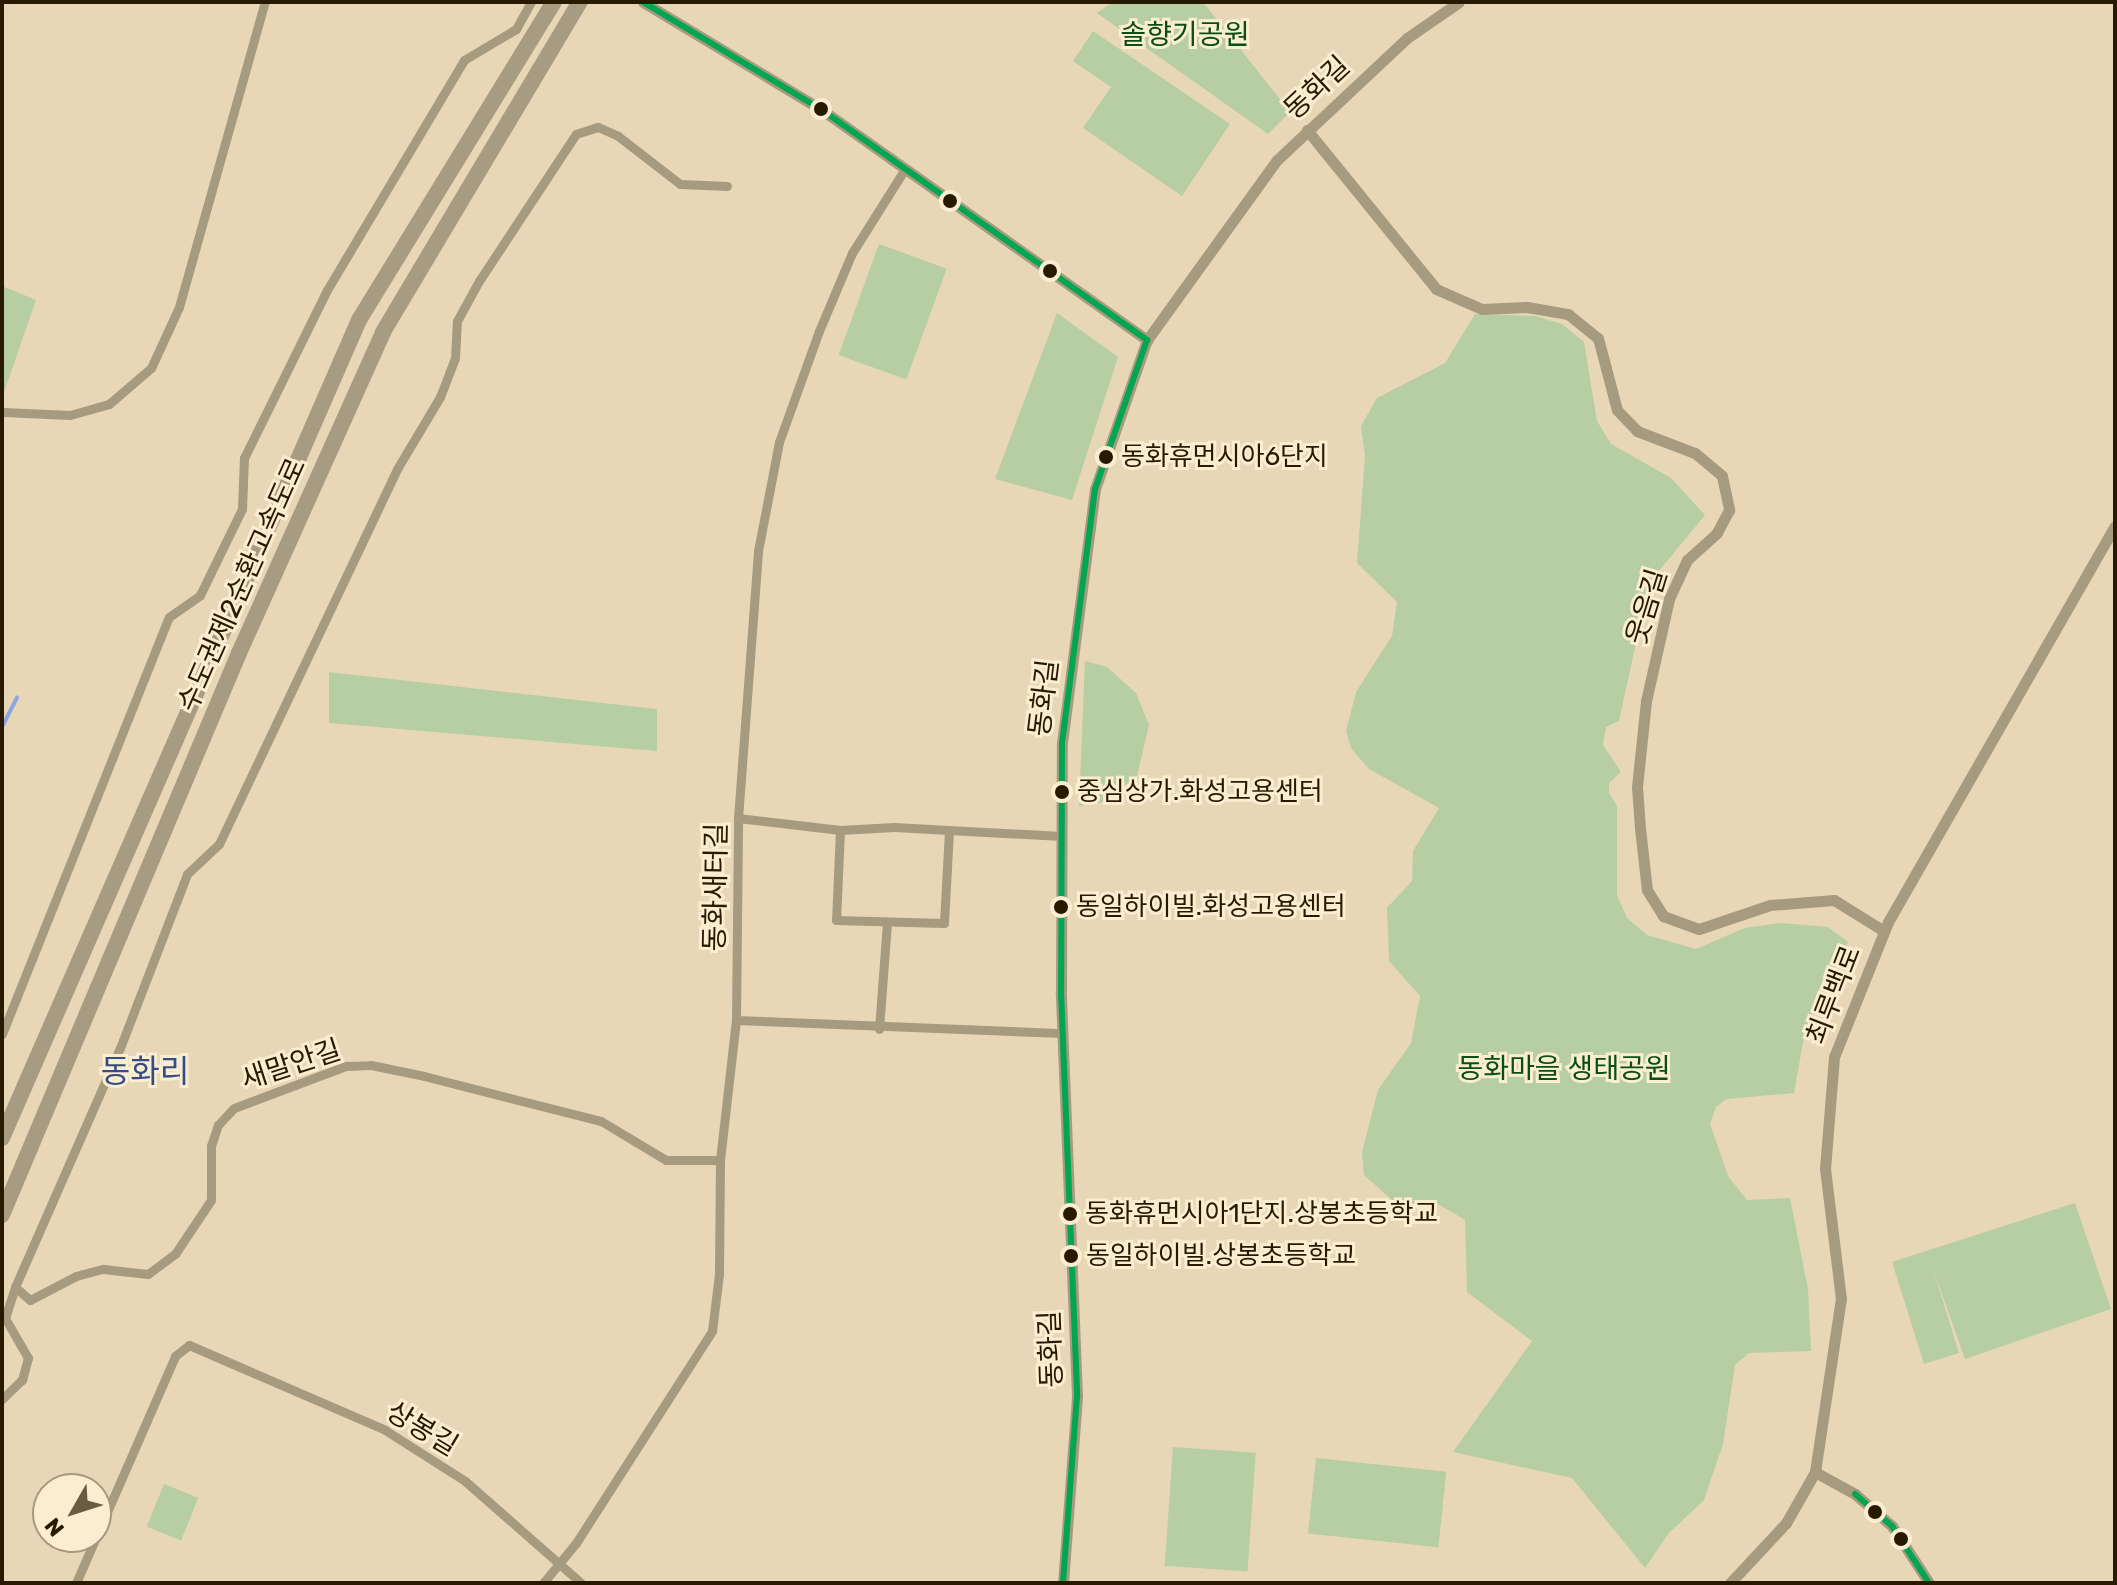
<!DOCTYPE html>
<html>
<head>
<meta charset="utf-8">
<style>
  body { margin:0 }
  #map { position:relative; width:2117px; height:1585px; overflow:hidden; background:#e7d7b7; font-family:Rubik,"Noto Sans KR",sans-serif }
  div>[style] { position:absolute }
  .green>* { inset:0; background:#b6cea1; transform-origin:0 0 }
  .stream>* { height:4px; margin:-2px; padding:0 2px; transform-origin:2px; border-radius:2px; background:#8ca6e2 }
  .minor>* { height:9px; margin:-4.5px; padding:0 4.5px; transform-origin:4.5px; border-radius:4.5px; background:#a69a7f }
  .tertiary>* { height:11px; margin:-5.5px; padding:0 5.5px; transform-origin:5.5px; border-radius:5.5px; background:#a69a7f }
  .motorway>* { height:16px; margin:-8px; padding:0 8px; transform-origin:8px; border-radius:8px; background:#a79b82 }
  .bus-1>* { height:6px; margin:-3px; padding:0 3px; transform-origin:3px; border-radius:3px; background:#00a651 }
  .dots>* { width:22px; height:22px; translate:-50% -50%; box-sizing:border-box; border:4px solid #fbedd0; border-radius:50% }
  span { translate:-50% -50%; white-space:nowrap; text-align:center; line-height:1.15; -webkit-text-stroke:6px #fbedd0; paint-order:stroke }
  .bus-label { font-size:26px; color:#271a00 }
  .left { translate:0 -50%; text-align:left }
  .park-label { font-size:28px; color:#084f13 }
  .street-label { font-size:28px; color:#271a00 }
  .quarter-label { font-size:32px; color:#344d86 }
  .frame { position:absolute; inset:0; border:4px solid #271a00; pointer-events:none }
  .north { position:absolute; left:32px; top:1473px; width:80px; height:80px; box-sizing:border-box; background:#fbedd0; border:2px solid #a6997d; border-radius:50%; rotate:231deg; font-size:22px; font-weight:700; line-height:32px; text-align:center; color:#271a00 }
  .north::after { content:''; display:block; margin:auto; width:28px; height:36px; background:#6a5c40; clip-path:polygon(50% 0,100% 100%,50% 72%,0 100%) }
</style>
</head>
<body>
<div id="map">
  <div class="green">
    <div style="clip-path:polygon(1113px 2px,1203px 2px,1290px 112px,1268px 134px,1097px 13px)"></div>
    <div style="clip-path:polygon(1093px 31px,1230px 124px,1182px 196px,1083px 128px,1111px 87px,1073px 61px)"></div>
    <div style="left:879px;top:244px;width:72px;height:118px;rotate:20deg"></div>
    <div style="clip-path:polygon(2px 286px,36px 300px,2px 398px)"></div>
    <div style="clip-path:polygon(1057px 313px,1118px 357px,1072px 500px,995px 479px)"></div>
    <div style="clip-path:polygon(1475px 314px,1535px 316px,1562px 324px,1584px 342px,1597px 421px,1611px 444px,1671px 478px,1705px 515px,1649px 583px,1619px 721px,1606px 727px,1603px 745px,1621px 772px,1609px 783px,1609px 793px,1617px 806px,1617px 895px,1627px 918px,1647px 935px,1696px 949px,1745px 928px,1780px 923px,1828px 927px,1848px 942px,1806px 1026px,1794px 1093px,1726px 1099px,1716px 1107px,1710px 1124px,1728px 1176px,1747px 1200px,1790px 1198px,1808px 1289px,1811px 1351px,1749px 1353px,1735px 1365px,1723px 1444px,1704px 1500px,1668px 1534px,1645px 1568px,1572px 1478px,1453px 1452px,1532px 1341px,1467px 1292px,1465px 1220px,1438px 1204px,1401px 1208px,1364px 1175px,1362px 1152px,1378px 1090px,1411px 1043px,1420px 996px,1389px 961px,1387px 908px,1412px 881px,1413px 851px,1439px 808px,1369px 769px,1351px 748px,1346px 731px,1356px 692px,1392px 636px,1397px 602px,1357px 563px,1365px 456px,1361px 426px,1377px 398px,1445px 363px)"></div>
    <div style="clip-path:polygon(1085px 661px,1107px 667px,1136px 693px,1149px 725px,1137px 776px,1103px 802px,1079px 806px)"></div>
    <div style="clip-path:polygon(329px 672px,657px 709px,657px 751px,329px 723px)"></div>
    <div style="clip-path:polygon(2075px 1203px,2111px 1309px,1965px 1359px,1933px 1269px,1959px 1353px,1924px 1364px,1892px 1262px)"></div>
    <div style="left:1173px;top:1447px;width:83px;height:119px;rotate:4deg"></div>
    <div style="left:1316px;top:1458px;width:131px;height:76px;rotate:6deg"></div>
    <div style="left:164px;top:1484px;width:37px;height:46px;rotate:22deg"></div>
  </div>
  <div class="stream">
    <div style="left:2px;top:727px;width:33px;rotate:-63deg"></div>
  </div>
  <div class="minor">
    <div style="left:3px;top:412px;width:67px;rotate:2.6deg"></div>
    <div style="left:70px;top:415px;width:41px;rotate:-15.8deg"></div>
    <div style="left:109px;top:404px;width:55px;rotate:-40.6deg"></div>
    <div style="left:151px;top:368px;width:67px;rotate:-65.3deg"></div>
    <div style="left:179px;top:307px;width:317px;rotate:-74.3deg"></div>
    <div style="left:738px;top:818px;width:103px;rotate:6.7deg"></div>
    <div style="left:840px;top:830px;width:54px;rotate:-3.2deg"></div>
    <div style="left:894px;top:827px;width:168px;rotate:3.1deg"></div>
    <div style="left:840px;top:830px;width:90px;rotate:92.5deg"></div>
    <div style="left:836px;top:920px;width:108px;rotate:1.6deg"></div>
    <div style="left:944px;top:923px;width:92px;rotate:-86.9deg"></div>
    <div style="left:736px;top:1020px;width:327px;rotate:2.3deg"></div>
    <div style="left:879px;top:1029px;width:107px;rotate:-85.7deg"></div>
    <div style="left:2px;top:1034px;width:449px;rotate:-68.2deg"></div>
    <div style="left:169px;top:617px;width:38px;rotate:-35deg"></div>
    <div style="left:200px;top:595px;width:96px;rotate:-64deg"></div>
    <div style="left:242px;top:509px;width:51px;rotate:-87.8deg"></div>
    <div style="left:244px;top:458px;width:187px;rotate:-63.7deg"></div>
    <div style="left:327px;top:290px;width:268px;rotate:-59.2deg"></div>
    <div style="left:464px;top:60px;width:61px;rotate:-30.8deg"></div>
    <div style="left:516px;top:29px;width:31px;rotate:-61deg"></div>
    <div style="left:15px;top:1287px;width:261px;rotate:-66.3deg"></div>
    <div style="left:120px;top:1048px;width:186px;rotate:-68.9deg"></div>
    <div style="left:187px;top:874px;width:44px;rotate:-43.2deg"></div>
    <div style="left:219px;top:844px;width:415px;rotate:-64.6deg"></div>
    <div style="left:397px;top:469px;width:84px;rotate:-59.2deg"></div>
    <div style="left:440px;top:397px;width:42px;rotate:-69deg"></div>
    <div style="left:455px;top:358px;width:37px;rotate:-87deg"></div>
    <div style="left:457px;top:321px;width:46px;rotate:-61.2deg"></div>
    <div style="left:479px;top:281px;width:176px;rotate:-56.6deg"></div>
    <div style="left:576px;top:134px;width:23px;rotate:-18deg"></div>
    <div style="left:598px;top:127px;width:22px;rotate:24deg"></div>
    <div style="left:618px;top:136px;width:78px;rotate:37.7deg"></div>
    <div style="left:680px;top:184px;width:47px;rotate:2.4deg"></div>
    <div style="left:2px;top:1399px;width:28px;rotate:-44deg"></div>
    <div style="left:22px;top:1380px;width:23px;rotate:-75deg"></div>
    <div style="left:28px;top:1358px;width:46px;rotate:-119.9deg"></div>
    <div style="left:5px;top:1318px;width:33px;rotate:-72deg"></div>
    <div style="left:15px;top:1287px;width:20px;rotate:41deg"></div>
    <div style="left:30px;top:1300px;width:52px;rotate:-27.6deg"></div>
    <div style="left:76px;top:1276px;width:28px;rotate:-15deg"></div>
    <div style="left:103px;top:1269px;width:45px;rotate:6.3deg"></div>
    <div style="left:148px;top:1274px;width:34px;rotate:-37deg"></div>
    <div style="left:175px;top:1254px;width:65px;rotate:-56.3deg"></div>
    <div style="left:211px;top:1200px;width:54px;rotate:-90deg"></div>
    <div style="left:211px;top:1146px;width:22px;rotate:-72deg"></div>
    <div style="left:218px;top:1125px;width:23px;rotate:-47deg"></div>
    <div style="left:234px;top:1108px;width:120px;rotate:-20.6deg"></div>
    <div style="left:346px;top:1066px;width:25px;rotate:-2deg"></div>
    <div style="left:371px;top:1065px;width:54px;rotate:11.7deg"></div>
    <div style="left:424px;top:1076px;width:183px;rotate:14.3deg"></div>
    <div style="left:601px;top:1121px;width:76px;rotate:31deg"></div>
    <div style="left:666px;top:1160px;width:54px"></div>
    <div style="left:76px;top:1583px;width:248px;rotate:-66.4deg"></div>
    <div style="left:175px;top:1356px;width:18px;rotate:-38deg"></div>
    <div style="left:189px;top:1345px;width:214px;rotate:23.4deg"></div>
    <div style="left:385px;top:1430px;width:95px;rotate:32.5deg"></div>
    <div style="left:465px;top:1481px;width:154px;rotate:41.3deg"></div>
    <div style="left:543px;top:1583px;width:52px;rotate:-50.5deg"></div>
    <div style="left:576px;top:1543px;width:252px;rotate:-57.3deg"></div>
    <div style="left:712px;top:1331px;width:57px;rotate:-83deg"></div>
    <div style="left:719px;top:1274px;width:114px;rotate:-89.5deg"></div>
    <div style="left:720px;top:1160px;width:141px;rotate:-83.5deg"></div>
    <div style="left:736px;top:1020px;width:202px;rotate:-89.4deg"></div>
    <div style="left:738px;top:818px;width:268px;rotate:-85.7deg"></div>
    <div style="left:758px;top:551px;width:111px;rotate:-79.1deg"></div>
    <div style="left:779px;top:442px;width:118px;rotate:-70.2deg"></div>
    <div style="left:819px;top:331px;width:85px;rotate:-67.1deg"></div>
    <div style="left:852px;top:253px;width:99px;rotate:-57.8deg"></div>
  </div>
  <div class="tertiary">
    <div style="left:643px;top:2px;width:213px;rotate:31.1deg"></div>
    <div style="left:825px;top:112px;width:395px;rotate:35.3deg"></div>
    <div style="left:1307px;top:130px;width:205px;rotate:50.9deg"></div>
    <div style="left:1436px;top:289px;width:50px;rotate:23.5deg"></div>
    <div style="left:1482px;top:309px;width:45px;rotate:-2.5deg"></div>
    <div style="left:1527px;top:307px;width:42px;rotate:9.7deg"></div>
    <div style="left:1568px;top:314px;width:38px;rotate:39deg"></div>
    <div style="left:1598px;top:338px;width:74px;rotate:75.2deg"></div>
    <div style="left:1617px;top:410px;width:29px;rotate:46deg"></div>
    <div style="left:1637px;top:431px;width:62px;rotate:20.8deg"></div>
    <div style="left:1695px;top:453px;width:35px;rotate:40deg"></div>
    <div style="left:1722px;top:476px;width:35px;rotate:78deg"></div>
    <div style="left:1729px;top:510px;width:26px;rotate:118deg"></div>
    <div style="left:1717px;top:533px;width:40px;rotate:138deg"></div>
    <div style="left:1687px;top:560px;width:43px;rotate:114.8deg"></div>
    <div style="left:1669px;top:599px;width:105px;rotate:102.7deg"></div>
    <div style="left:1646px;top:701px;width:86px;rotate:96deg"></div>
    <div style="left:1637px;top:787px;width:41px;rotate:85.8deg"></div>
    <div style="left:1640px;top:828px;width:62px;rotate:83.6deg"></div>
    <div style="left:1647px;top:890px;width:31px;rotate:58deg"></div>
    <div style="left:1663px;top:916px;width:38px;rotate:20deg"></div>
    <div style="left:1699px;top:929px;width:75px;rotate:-18.7deg"></div>
    <div style="left:1770px;top:905px;width:64px;rotate:-4.5deg"></div>
    <div style="left:1834px;top:900px;width:59px;rotate:31.8deg"></div>
    <div style="left:1815px;top:1472px;width:46px;rotate:28.8deg"></div>
    <div style="left:1855px;top:1494px;width:49px;rotate:40.9deg"></div>
    <div style="left:1892px;top:1526px;width:68px;rotate:57deg"></div>
    <div style="left:1063px;top:1583px;width:188px;rotate:-85.7deg"></div>
    <div style="left:1077px;top:1396px;width:404px;rotate:-92.3deg"></div>
    <div style="left:1061px;top:992px;width:249px;rotate:-89.8deg"></div>
    <div style="left:1062px;top:743px;width:256px;rotate:-82.6deg"></div>
    <div style="left:1095px;top:489px;width:158px;rotate:-70.8deg"></div>
    <div style="left:1147px;top:340px;width:222px;rotate:-54.2deg"></div>
    <div style="left:1277px;top:160px;width:178px;rotate:-43.2deg"></div>
    <div style="left:1407px;top:38px;width:63px;rotate:-34.7deg"></div>
    <div style="left:1730px;top:1583px;width:82px;rotate:-47deg"></div>
    <div style="left:1786px;top:1523px;width:59px;rotate:-60.4deg"></div>
    <div style="left:1815px;top:1472px;width:175px;rotate:-81.5deg"></div>
    <div style="left:1841px;top:1299px;width:131px;rotate:-97deg"></div>
    <div style="left:1825px;top:1169px;width:112px;rotate:-85.4deg"></div>
    <div style="left:1834px;top:1057px;width:145px;rotate:-68.2deg"></div>
    <div style="left:1888px;top:922px;width:456px;rotate:-60.2deg"></div>
  </div>
  <div class="motorway">
    <div style="left:2px;top:1138px;width:893px;rotate:-66.42deg"></div>
    <div style="left:359px;top:320px;width:373px;rotate:-58.5deg"></div>
    <div style="left:2px;top:1215px;width:610px;rotate:-67.13deg"></div>
    <div style="left:239px;top:653px;width:352px;rotate:-65.8deg"></div>
    <div style="left:383px;top:332px;width:384px;rotate:-59.2deg"></div>
  </div>
  <div class="bus-1">
    <div style="left:643px;top:2px;width:213px;rotate:31.1deg"></div>
    <div style="left:825px;top:112px;width:395px;rotate:35.3deg"></div>
    <div style="left:1147px;top:340px;width:158px;rotate:109.2deg"></div>
    <div style="left:1095px;top:489px;width:256px;rotate:97.4deg"></div>
    <div style="left:1062px;top:743px;width:249px;rotate:90.2deg"></div>
    <div style="left:1061px;top:992px;width:404px;rotate:87.7deg"></div>
    <div style="left:1077px;top:1396px;width:188px;rotate:94.3deg"></div>
    <div style="left:1855px;top:1494px;width:49px;rotate:40.9deg"></div>
    <div style="left:1892px;top:1526px;width:68px;rotate:57deg"></div>
  </div>
  <div class="dots">
    <div style="left:821px;top:109px;background:#271a00"></div>
    <div style="left:950px;top:201px;background:#271a00"></div>
    <div style="left:1050px;top:271px;background:#271a00"></div>
    <div style="left:1106px;top:457px;background:#271a00"></div>
    <div style="left:1062px;top:792px;background:#271a00"></div>
    <div style="left:1061px;top:907px;background:#271a00"></div>
    <div style="left:1070px;top:1214px;background:#271a00"></div>
    <div style="left:1071px;top:1256px;background:#271a00"></div>
    <div style="left:1875px;top:1512px;background:#271a00"></div>
    <div style="left:1901px;top:1539px;background:#271a00"></div>
  </div>
  <div class="bus-label">
    <span class="left" style="left:1121px;top:457px">동화휴먼시아6단지</span>
    <span class="left" style="left:1077px;top:792px">중심상가.화성고용센터</span>
    <span class="left" style="left:1076px;top:907px">동일하이빌.화성고용센터</span>
    <span class="left" style="left:1085px;top:1214px">동화휴먼시아1단지.상봉초등학교</span>
    <span class="left" style="left:1086px;top:1256px">동일하이빌.상봉초등학교</span>
  </div>
  <div class="park-label">
    <span style="left:1185px;top:35px">솔향기공원</span>
    <span style="left:1564px;top:1069px">동화마을 생태공원</span>
  </div>
  <div class="street-label">
    <span style="left:1317px;top:88px;rotate:-43deg">동화길</span>
    <span style="left:242px;top:585px;rotate:-66deg">수도권제2순환고속도로</span>
    <span style="left:1647px;top:607px;rotate:-73deg">웃음길</span>
    <span style="left:1044px;top:698px;rotate:-83deg">동화길</span>
    <span style="left:716px;top:887px;rotate:-89deg">동화새터길</span>
    <span style="left:1834px;top:995px;rotate:-69deg">최루백로</span>
    <span style="left:291px;top:1065px;rotate:-18deg">새말안길</span>
    <span style="left:1051px;top:1349px;rotate:-92deg">동화길</span>
    <span style="left:422px;top:1429px;rotate:31deg">상봉길</span>
  </div>
  <div class="quarter-label">
    <span style="left:145px;top:1071px">동화리</span>
  </div>
  <div class="frame"></div>
  <div class="north">N</div>
</div>
</body>
</html>
